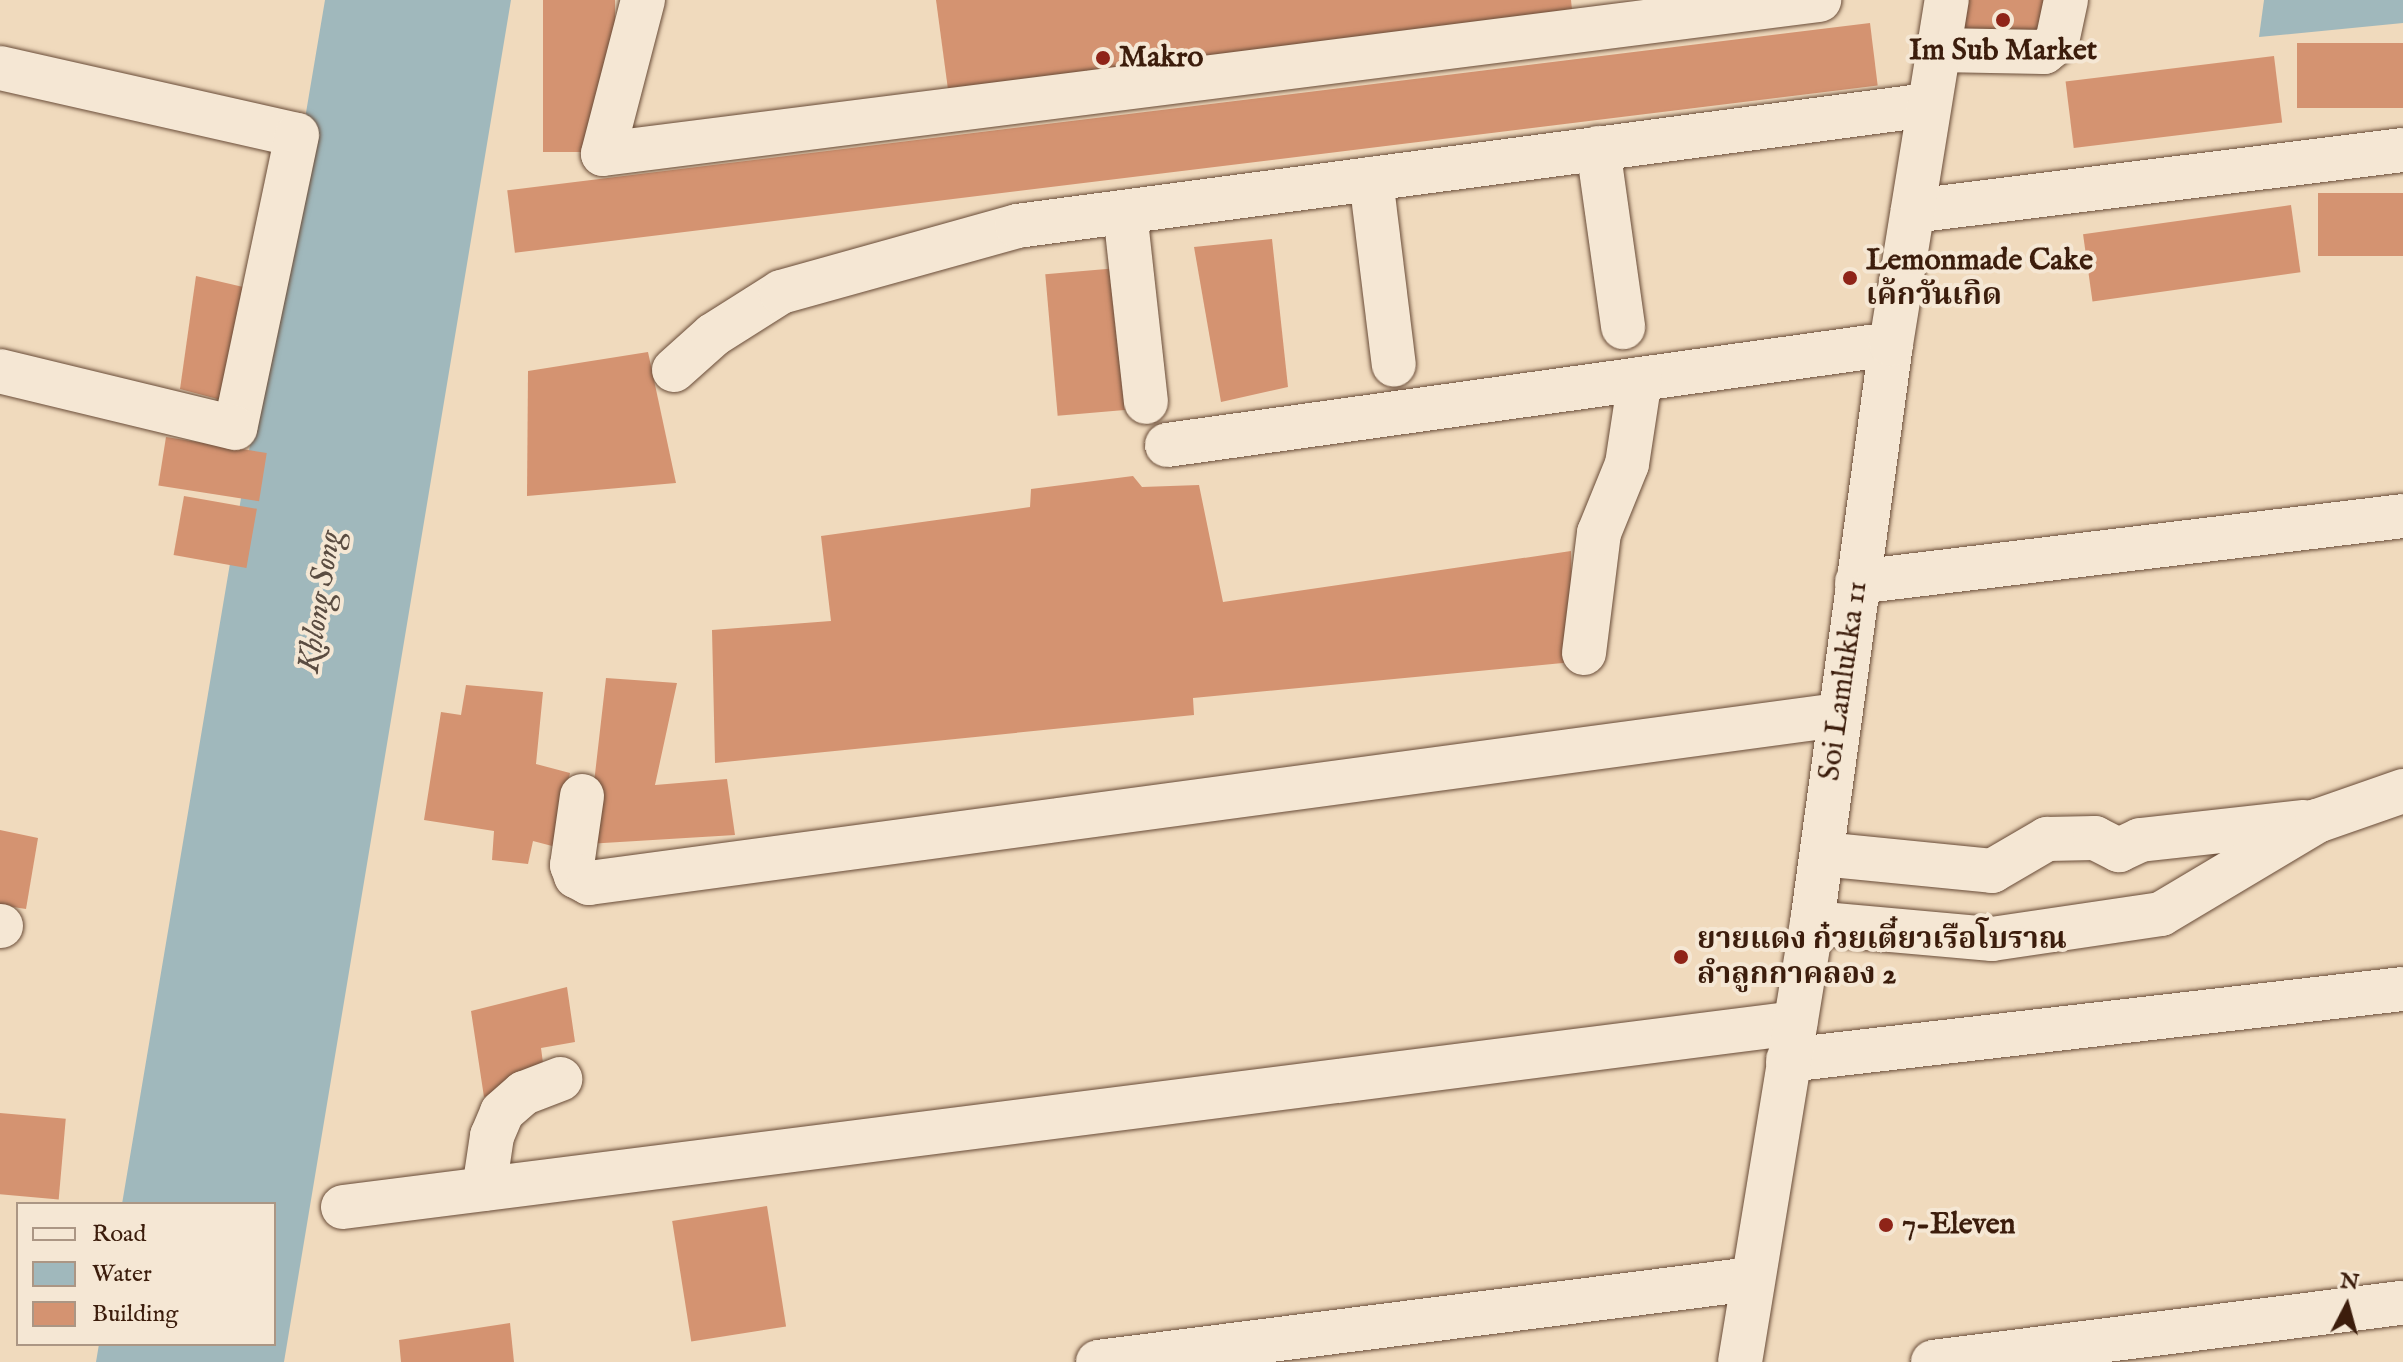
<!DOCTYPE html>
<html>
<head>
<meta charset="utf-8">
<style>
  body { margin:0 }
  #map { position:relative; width:2403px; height:1362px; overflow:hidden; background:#f0dabd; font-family:"IM FELL English","Noto Serif Thai",serif }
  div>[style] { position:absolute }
  .water>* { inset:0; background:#a0b8bc }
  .building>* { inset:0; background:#d49371; transform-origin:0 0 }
  .roads { filter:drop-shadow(0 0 2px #694c38) drop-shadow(0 0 2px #694c38) }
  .minor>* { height:44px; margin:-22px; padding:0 22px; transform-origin:22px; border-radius:22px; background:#f5e7d4 }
  .dots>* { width:22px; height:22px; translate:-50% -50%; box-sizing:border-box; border:4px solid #f5e7d4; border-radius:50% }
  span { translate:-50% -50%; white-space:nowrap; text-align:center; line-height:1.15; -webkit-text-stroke:8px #f5e7d4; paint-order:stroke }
  .poi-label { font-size:30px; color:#3c1d0c; font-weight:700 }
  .left { translate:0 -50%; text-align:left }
  .street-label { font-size:30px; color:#3c1d0c }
  .water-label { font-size:32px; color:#5a4c41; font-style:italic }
  .legend { position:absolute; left:16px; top:1202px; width:260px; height:144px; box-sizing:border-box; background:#f5e7d4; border:2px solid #ab9684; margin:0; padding:10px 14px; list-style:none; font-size:24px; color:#3c1d0c }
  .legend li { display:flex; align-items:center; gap:16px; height:40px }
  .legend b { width:40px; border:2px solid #ab9684 }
  .north { position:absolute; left:2307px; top:1266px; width:80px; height:80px; -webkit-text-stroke:6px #f5e7d4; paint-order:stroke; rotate:6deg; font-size:22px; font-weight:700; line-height:32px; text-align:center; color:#3c1d0c }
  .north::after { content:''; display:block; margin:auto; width:28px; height:36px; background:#3c1d0c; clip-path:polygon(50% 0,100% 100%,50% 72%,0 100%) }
</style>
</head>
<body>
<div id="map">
  <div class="water">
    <div style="clip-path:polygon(325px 0,511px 0,284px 1362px,96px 1362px,99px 1344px,274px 1344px,274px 1204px,122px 1204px)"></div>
    <div style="clip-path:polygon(2264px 0,2403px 0,2403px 23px,2259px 37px)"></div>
  </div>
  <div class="building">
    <div style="left:543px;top:0;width:72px;height:152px"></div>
    <div style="clip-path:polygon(936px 0,1571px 0,1573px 19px,949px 97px)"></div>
    <div style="clip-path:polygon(1966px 0,2047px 0,2041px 40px,1959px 40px)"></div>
    <div style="left:1870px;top:23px;width:63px;height:1373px;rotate:83deg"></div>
    <div style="left:2403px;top:43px;width:65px;height:106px;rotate:90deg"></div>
    <div style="left:2274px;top:56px;width:67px;height:210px;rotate:83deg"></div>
    <div style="left:2403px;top:193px;width:63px;height:85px;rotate:90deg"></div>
    <div style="left:2291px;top:205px;width:68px;height:210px;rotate:82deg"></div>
    <div style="clip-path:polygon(1272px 239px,1288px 387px,1221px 402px,1194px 247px)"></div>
    <div style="left:1118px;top:268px;width:142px;height:73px;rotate:85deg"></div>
    <div style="clip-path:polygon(196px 276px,264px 292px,240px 405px,180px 389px)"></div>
    <div style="clip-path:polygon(648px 352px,676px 483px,527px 496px,528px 371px)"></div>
    <div style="left:166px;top:437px;width:102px;height:49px;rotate:9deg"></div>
    <div style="clip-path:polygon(1133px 476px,1142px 487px,1199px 485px,1223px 602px,1571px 551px,1573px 662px,1193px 698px,1194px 715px,715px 763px,712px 630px,831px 621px,821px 536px,1030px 507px,1031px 489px)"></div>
    <div style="left:184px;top:496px;width:74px;height:60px;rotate:10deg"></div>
    <div style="clip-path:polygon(606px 678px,677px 683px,655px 785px,727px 779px,735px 835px,587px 844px)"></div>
    <div style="clip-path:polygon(466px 685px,543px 692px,536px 764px,570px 773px,556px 847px,533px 841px,528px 864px,492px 860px,494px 831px,424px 820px,441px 712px,461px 715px)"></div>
    <div style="clip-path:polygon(0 830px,38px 838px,26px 909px,0 905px)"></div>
    <div style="clip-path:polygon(567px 987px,575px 1042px,541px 1048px,545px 1078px,484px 1097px,471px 1011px)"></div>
    <div style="left:0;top:1113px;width:66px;height:81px;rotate:5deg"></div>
    <div style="left:767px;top:1206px;width:122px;height:96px;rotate:81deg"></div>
    <div style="clip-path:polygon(510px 1323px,514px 1362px,401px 1362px,399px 1340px)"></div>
  </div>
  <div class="roads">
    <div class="minor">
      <div style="left:643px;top:0;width:159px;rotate:104.6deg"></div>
      <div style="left:603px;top:154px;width:1226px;rotate:-7.22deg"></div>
      <div style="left:1938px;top:50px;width:106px;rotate:1.1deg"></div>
      <div style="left:2044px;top:52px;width:16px;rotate:-38deg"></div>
      <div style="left:2057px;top:42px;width:43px;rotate:-77.9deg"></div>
      <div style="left:0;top:68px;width:304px;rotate:12.7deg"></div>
      <div style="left:297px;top:135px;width:299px;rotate:101.9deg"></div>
      <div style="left:235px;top:428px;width:242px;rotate:-166.4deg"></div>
      <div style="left:1598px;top:148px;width:181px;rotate:82deg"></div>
      <div style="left:1371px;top:179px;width:187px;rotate:83deg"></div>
      <div style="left:1913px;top:211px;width:494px;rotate:-7.1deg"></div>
      <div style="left:1125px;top:212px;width:191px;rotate:83.7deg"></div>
      <div style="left:674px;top:370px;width:52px;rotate:-41.9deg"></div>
      <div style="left:713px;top:335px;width:80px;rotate:-32.3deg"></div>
      <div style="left:781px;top:292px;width:245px;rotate:-15.6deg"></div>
      <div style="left:1017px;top:226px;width:919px;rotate:-7.57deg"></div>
      <div style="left:1167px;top:445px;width:731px;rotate:-7.94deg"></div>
      <div style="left:1857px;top:582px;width:550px;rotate:-6.89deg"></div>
      <div style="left:1584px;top:653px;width:121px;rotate:-82.9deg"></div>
      <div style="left:1599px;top:533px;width:74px;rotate:-67.9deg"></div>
      <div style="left:1627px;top:464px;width:86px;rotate:-81.3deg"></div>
      <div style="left:582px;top:796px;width:70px;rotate:98.2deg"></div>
      <div style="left:572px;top:865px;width:12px;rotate:70deg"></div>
      <div style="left:576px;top:876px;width:15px;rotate:28deg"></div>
      <div style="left:589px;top:883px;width:1260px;rotate:-7.66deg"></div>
      <div style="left:1822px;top:854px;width:171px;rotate:5.7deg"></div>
      <div style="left:1992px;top:871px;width:64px;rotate:-30.2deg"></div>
      <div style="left:2047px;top:839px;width:48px;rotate:-1.2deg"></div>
      <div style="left:2095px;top:838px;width:27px;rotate:27deg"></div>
      <div style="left:2119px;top:850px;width:23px;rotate:-25deg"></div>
      <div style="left:2140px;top:840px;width:165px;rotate:-6.3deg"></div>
      <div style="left:1812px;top:923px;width:181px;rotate:5.1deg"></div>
      <div style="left:1992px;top:939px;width:171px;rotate:-8.4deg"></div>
      <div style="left:2161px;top:914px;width:182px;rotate:-30.8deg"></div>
      <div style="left:2317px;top:821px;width:91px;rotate:-19.2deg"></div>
      <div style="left:0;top:926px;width:1px"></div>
      <div style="left:1788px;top:1060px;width:619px;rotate:-6.59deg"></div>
      <div style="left:484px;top:1189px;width:54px;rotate:-81.4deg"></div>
      <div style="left:492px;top:1136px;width:26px;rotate:-67deg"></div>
      <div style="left:502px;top:1112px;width:29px;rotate:-41deg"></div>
      <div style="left:524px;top:1093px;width:39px;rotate:-21deg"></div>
      <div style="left:343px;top:1207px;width:1464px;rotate:-7.22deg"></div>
      <div style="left:1098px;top:1362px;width:658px;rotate:-7.24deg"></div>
      <div style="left:1740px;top:1362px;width:445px;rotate:-80.7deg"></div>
      <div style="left:1812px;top:923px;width:584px;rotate:-82.23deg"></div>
      <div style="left:1891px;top:344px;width:349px;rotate:-80.8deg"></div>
      <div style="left:1933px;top:1362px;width:474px;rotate:-7.2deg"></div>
    </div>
  </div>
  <div class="dots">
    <div style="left:2003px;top:20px;background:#8f2418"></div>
    <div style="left:1103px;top:58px;background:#8f2418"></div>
    <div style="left:1850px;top:278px;background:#8f2418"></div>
    <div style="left:1681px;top:957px;background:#8f2418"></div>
    <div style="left:1886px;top:1225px;background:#8f2418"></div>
  </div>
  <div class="poi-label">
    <span style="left:2003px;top:51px">Im Sub Market</span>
    <span class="left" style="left:1119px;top:58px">Makro</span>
    <span class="left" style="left:1866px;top:278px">Lemonmade Cake<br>เค้กวันเกิด</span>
    <span class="left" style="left:1697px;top:957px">ยายแดง ก๋วยเตี๋ยวเรือโบราณ<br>ลำลูกกาคลอง 2</span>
    <span class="left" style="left:1902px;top:1225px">7-Eleven</span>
  </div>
  <div class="street-label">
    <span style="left:1844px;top:681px;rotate:-82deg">Soi Lamlukka 11</span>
  </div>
  <div class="water-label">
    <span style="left:321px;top:602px;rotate:-81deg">Khlong Song</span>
  </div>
  <ul class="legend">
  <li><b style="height:10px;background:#f5e7d4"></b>Road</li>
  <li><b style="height:22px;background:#a0b8bc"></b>Water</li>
  <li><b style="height:22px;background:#d49371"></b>Building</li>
  </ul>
  <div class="north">N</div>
</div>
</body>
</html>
